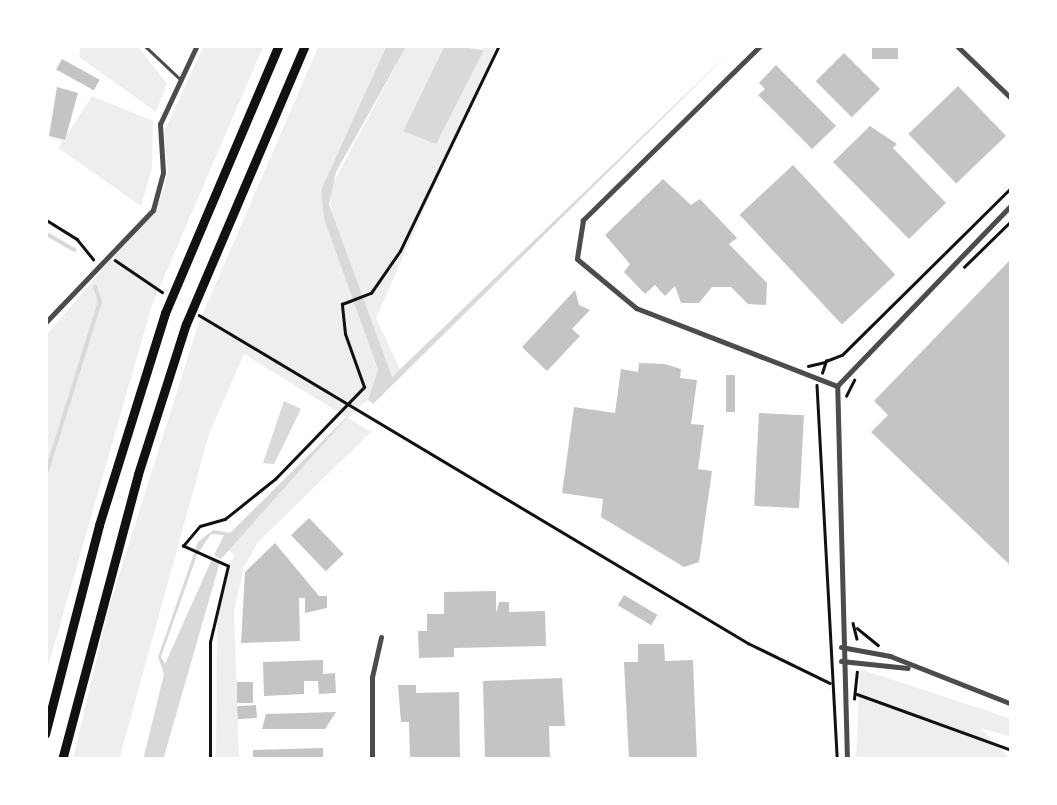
<!DOCTYPE html>
<html>
<head>
<meta charset="utf-8">
<style>
  body { margin:0 }
  #map { position:relative; width:1057px; height:805px; overflow:hidden; background:#fff; font-family:"DM Sans",sans-serif }
  div>[style] { position:absolute }
  .green>* { inset:0; background:#eee }
  .water>* { inset:0; background:#d9d9d9 }
  .stream>* { height:4px; margin:-2px; padding:0 2px; transform-origin:2px; border-radius:2px; background:#d9d9d9 }
  .building>* { inset:0; background:#c4c4c4; transform-origin:0 0 }
  .path>* { height:2.5px; margin:-1.25px; padding:0 1.25px; transform-origin:1.25px; border-radius:1.25px; background:#111 }
  .service>* { height:2.5px; margin:-1.25px; padding:0 1.25px; transform-origin:1.25px; border-radius:1.25px; background:#4c4c4c }
  .minor>* { height:5px; margin:-2.5px; padding:0 2.5px; transform-origin:2.5px; border-radius:2.5px; background:#4c4c4c }
  .motorway>* { height:9px; margin:-4.5px; padding:0 4.5px; transform-origin:4.5px; border-radius:4.5px; background:#111 }
  span { translate:-50% -50%; white-space:nowrap; text-align:center; line-height:1.15; -webkit-text-stroke:9px #fff; paint-order:stroke }
  .frame { position:absolute; inset:0; border:48px solid #fff; pointer-events:none }
</style>
</head>
<body>
<div id="map">
  <div class="green">
    <div style="clip-path:polygon(81px 45px,137px 45px,167px 84px,156px 112px,79px 57px)"></div>
    <div style="clip-path:polygon(204px 45px,264px 45px,152px 305px,45px 677px,45px 337px,160px 201px,168px 172px,164px 132px)"></div>
    <div style="clip-path:polygon(319px 45px,387px 45px,321px 190px,324px 219px,378px 371px,368px 400px,347px 417px,371px 432px,258px 542px,244px 567px,234px 611px,239px 760px,216px 760px,217px 612px,234px 555px,222px 544px,346px 417px,244px 354px,209px 434px,119px 760px,73px 760px,108px 610px,198px 325px)"></div>
    <div style="clip-path:polygon(407px 45px,445px 45px,403px 130px,443px 124px,484px 50px,474px 45px,497px 45px,376px 318px,400px 369px,391px 377px,332px 219px,330px 189px)"></div>
    <div style="clip-path:polygon(92px 96px,153px 121px,152px 168px,141px 206px,58px 148px)"></div>
    <div style="clip-path:polygon(860px 669px,1012px 719px,1012px 737px,980px 728px,1012px 760px,856px 760px)"></div>
  </div>
  <div class="water">
    <div style="clip-path:polygon(387px 45px,407px 45px,336px 172px,329px 205px,392px 377px,737px 45px,373px 404px,368px 400px,378px 370px,324px 219px,321px 190px)"></div>
    <div style="clip-path:polygon(445px 45px,484px 50px,436px 144px,403px 131px)"></div>
    <div style="clip-path:polygon(284px 401px,301px 409px,274px 464px,263px 463px)"></div>
    <div style="clip-path:polygon(350px 414px,221px 559px,214px 555px,224px 535px,211px 534px,197px 555px,161px 657px,165px 664px,212px 559px,220px 562px,163px 760px,143px 760px,164px 674px,158px 657px,198px 542px,213px 530px,230px 533px)"></div>
  </div>
  <div class="stream">
    <div style="left:45px;top:233px;width:34px;rotate:30deg"></div>
    <div style="left:45px;top:477px;width:183px;rotate:-72.6deg"></div>
    <div style="left:100px;top:302px;width:16px;rotate:-108deg"></div>
  </div>
  <div class="building">
    <div style="left:872px;top:45px;width:26px;height:14px"></div>
    <div style="left:844px;top:53px;width:51px;height:40px;rotate:45deg"></div>
    <div style="left:62px;top:59px;width:43px;height:12px;rotate:29deg"></div>
    <div style="clip-path:polygon(776px 65px,836px 126px,812px 149px,758px 95px,765px 89px,759px 83px)"></div>
    <div style="left:958px;top:86px;width:69px;height:69px;rotate:46deg"></div>
    <div style="clip-path:polygon(57px 87px,78px 93px,65px 140px,49px 136px)"></div>
    <div style="clip-path:polygon(870px 126px,897px 144px,893px 148px,946px 203px,909px 239px,833px 162px)"></div>
    <div style="left:793px;top:165px;width:150px;height:73px;rotate:47deg"></div>
    <div style="clip-path:polygon(663px 179px,691px 205px,700px 199px,737px 238px,729px 244px,767px 283px,766px 305px,748px 304px,731px 287px,712px 287px,699px 303px,681px 303px,675px 286px,665px 296px,655px 285px,645px 294px,624px 272px,630px 264px,605px 235px)"></div>
    <div style="clip-path:polygon(1012px 258px,1012px 567px,871px 432px,888px 415px,874px 401px)"></div>
    <div style="clip-path:polygon(575px 290px,579px 305px,590px 310px,572px 329px,580px 336px,547px 371px,522px 347px)"></div>
    <div style="clip-path:polygon(639px 363px,665px 364px,681px 369px,680px 378px,697px 380px,691px 424px,704px 425px,698px 469px,712px 471px,699px 562px,684px 567px,601px 517px,603px 499px,562px 493px,574px 407px,615px 413px,621px 369px,638px 372px)"></div>
    <div style="left:726px;top:375px;width:9px;height:37px"></div>
    <div style="left:759px;top:413px;width:45px;height:93px;rotate:3deg"></div>
    <div style="left:309px;top:518px;width:50px;height:25px;rotate:46deg"></div>
    <div style="clip-path:polygon(275px 543px,319px 596px,327px 596px,327px 608px,305px 613px,305px 598px,299px 598px,300px 641px,241px 643px,245px 572px)"></div>
    <div style="clip-path:polygon(496px 591px,496px 613px,499px 602px,509px 602px,509px 612px,545px 611px,546px 646px,454px 648px,454px 657px,419px 658px,418px 631px,427px 631px,427px 614px,444px 614px,444px 592px)"></div>
    <div style="left:624px;top:595px;width:39px;height:12px;rotate:31deg"></div>
    <div style="clip-path:polygon(638px 644px,664px 644px,665px 661px,693px 660px,697px 760px,629px 760px,624px 662px,638px 662px)"></div>
    <div style="clip-path:polygon(323px 660px,323px 674px,335px 673px,336px 693px,319px 694px,318px 681px,304px 681px,304px 694px,264px 696px,263px 662px)"></div>
    <div style="clip-path:polygon(562px 678px,565px 726px,549px 726px,550px 760px,485px 760px,483px 681px)"></div>
    <div style="left:237px;top:682px;width:16px;height:21px"></div>
    <div style="clip-path:polygon(398px 685px,416px 685px,416px 693px,459px 692px,460px 760px,410px 760px,409px 722px,401px 722px)"></div>
    <div style="left:256px;top:705px;width:13px;height:19px;rotate:86deg"></div>
    <div style="clip-path:polygon(336px 712px,325px 729px,262px 729px,266px 714px)"></div>
    <div style="clip-path:polygon(323px 748px,323px 760px,253px 760px,253px 750px)"></div>
  </div>
  <div class="path">
    <div style="left:45px;top:219px;width:38px;rotate:32deg"></div>
    <div style="left:77px;top:239px;width:26px;rotate:51deg"></div>
    <div style="left:115px;top:260px;width:57px;rotate:34.2deg"></div>
    <div style="left:964px;top:267px;width:67px;rotate:-44.4deg"></div>
    <div style="left:199px;top:315px;width:640px;rotate:30.86deg"></div>
    <div style="left:748px;top:643px;width:91px;rotate:26deg"></div>
    <div style="left:808px;top:366px;width:17px;rotate:-13deg"></div>
    <div style="left:822px;top:373px;width:13px;rotate:-72deg"></div>
    <div style="left:826px;top:361px;width:17px;rotate:-21deg"></div>
    <div style="left:842px;top:355px;width:239px;rotate:-44.7deg"></div>
    <div style="left:817px;top:385px;width:376px;rotate:86.9deg"></div>
    <div style="left:846px;top:396px;width:18px;rotate:-63deg"></div>
    <div style="left:853px;top:623px;width:16px;rotate:76deg"></div>
    <div style="left:857px;top:628px;width:27px;rotate:39deg"></div>
    <div style="left:857px;top:694px;width:165px;rotate:19.9deg"></div>
    <div style="left:854px;top:699px;width:27px;rotate:-84deg"></div>
    <div style="left:210px;top:760px;width:118px;rotate:-90deg"></div>
    <div style="left:210px;top:642px;width:78px;rotate:-76.7deg"></div>
    <div style="left:228px;top:566px;width:49px;rotate:-156deg"></div>
    <div style="left:183px;top:546px;width:26px;rotate:-50deg"></div>
    <div style="left:200px;top:526px;width:26px;rotate:-16deg"></div>
    <div style="left:225px;top:519px;width:64px;rotate:-38.7deg"></div>
    <div style="left:275px;top:479px;width:128px;rotate:-45.9deg"></div>
    <div style="left:364px;top:387px;width:56px;rotate:-109.7deg"></div>
    <div style="left:345px;top:334px;width:30px;rotate:-96deg"></div>
    <div style="left:342px;top:304px;width:31px;rotate:-21deg"></div>
    <div style="left:371px;top:293px;width:51px;rotate:-55.4deg"></div>
    <div style="left:400px;top:251px;width:229px;rotate:-64.3deg"></div>
  </div>
  <div class="service">
    <div style="left:144px;top:45px;width:48px;rotate:43.3deg"></div>
  </div>
  <div class="minor">
    <div style="left:761px;top:45px;width:250px;rotate:135.5deg"></div>
    <div style="left:583px;top:220px;width:39px;rotate:99deg"></div>
    <div style="left:577px;top:259px;width:77px;rotate:39.7deg"></div>
    <div style="left:636px;top:308px;width:216px;rotate:21.2deg"></div>
    <div style="left:956px;top:45px;width:78px;rotate:44deg"></div>
    <div style="left:45px;top:323px;width:156px;rotate:-46.3deg"></div>
    <div style="left:153px;top:210px;width:39px;rotate:-75deg"></div>
    <div style="left:163px;top:172px;width:48px;rotate:-93.6deg"></div>
    <div style="left:160px;top:124px;width:87px;rotate:-64.9deg"></div>
    <div style="left:841px;top:647px;width:50px;rotate:10.4deg"></div>
    <div style="left:890px;top:656px;width:131px;rotate:21.5deg"></div>
    <div style="left:841px;top:661px;width:67px;rotate:6deg"></div>
    <div style="left:372px;top:760px;width:83px;rotate:-90deg"></div>
    <div style="left:372px;top:677px;width:41px;rotate:-77.3deg"></div>
    <div style="left:847px;top:760px;width:374px;rotate:-91.5deg"></div>
    <div style="left:837px;top:386px;width:252px;rotate:-46.1deg"></div>
  </div>
  <div class="motorway">
    <div style="left:45px;top:734px;width:216px;rotate:-75.5deg"></div>
    <div style="left:99px;top:525px;width:222px;rotate:-72.7deg"></div>
    <div style="left:165px;top:313px;width:291px;rotate:-67deg"></div>
    <div style="left:62px;top:760px;width:296px;rotate:-75.1deg"></div>
    <div style="left:138px;top:474px;width:157px;rotate:-72.3deg"></div>
    <div style="left:186px;top:324px;width:303px;rotate:-66.9deg"></div>
  </div>
  <div class="frame"></div>
</div>
</body>
</html>
